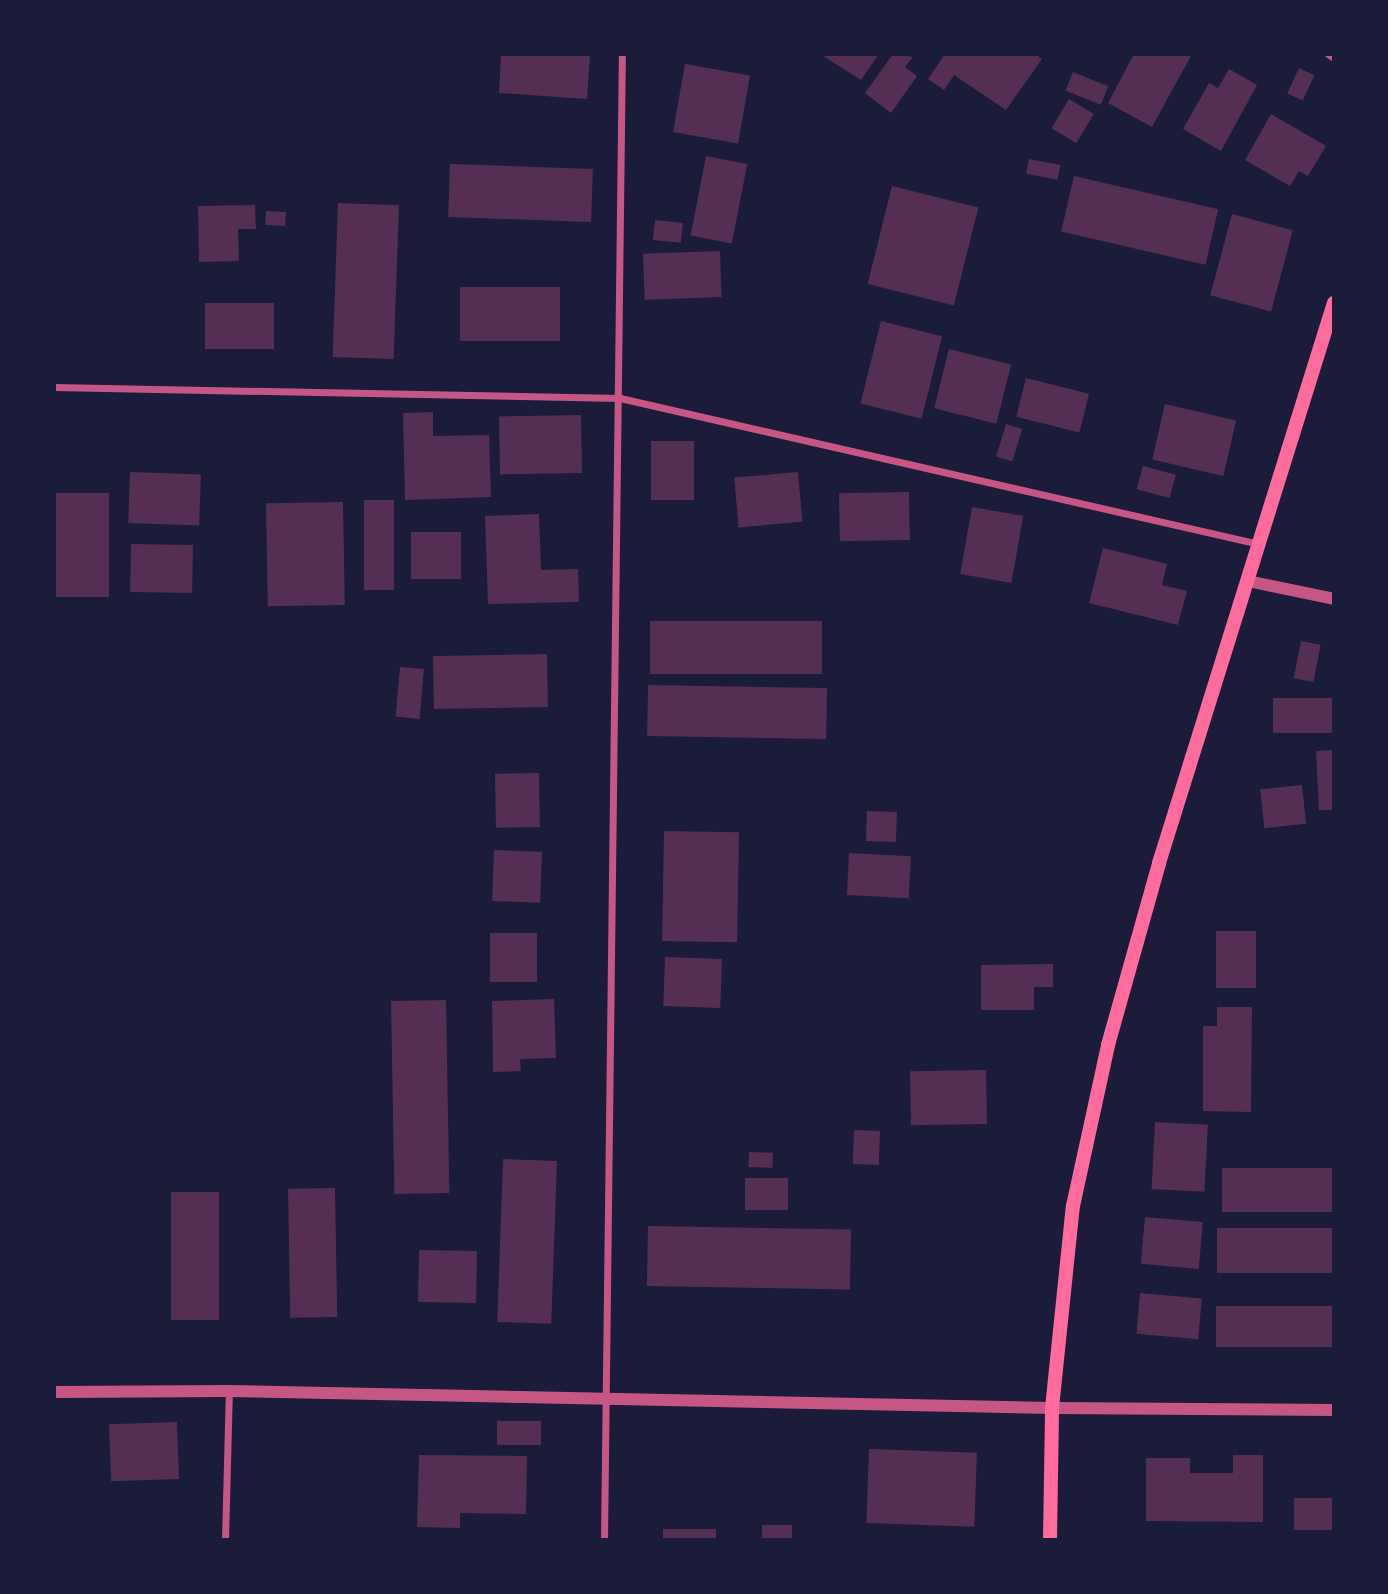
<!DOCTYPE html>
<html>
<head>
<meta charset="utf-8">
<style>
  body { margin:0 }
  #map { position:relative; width:1388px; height:1594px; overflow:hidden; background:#1b1b3a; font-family:"Archivo Narrow",sans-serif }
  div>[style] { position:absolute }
  .building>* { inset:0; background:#542f53; transform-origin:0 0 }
  .minor>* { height:7px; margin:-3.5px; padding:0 3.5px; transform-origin:3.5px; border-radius:3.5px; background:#c65784 }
  .tertiary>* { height:12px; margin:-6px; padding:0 6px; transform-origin:6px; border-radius:6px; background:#c65784 }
  .secondary>* { height:14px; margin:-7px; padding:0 7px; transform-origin:7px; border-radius:7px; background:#ff6b9d }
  span { translate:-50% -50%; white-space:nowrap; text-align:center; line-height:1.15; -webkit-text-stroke:7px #1b1b3a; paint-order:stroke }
  .frame { position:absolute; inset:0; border:56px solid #1b1b3a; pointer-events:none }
</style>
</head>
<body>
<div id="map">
  <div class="building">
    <div style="clip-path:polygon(501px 54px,590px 54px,587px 99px,499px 93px)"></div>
    <div style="clip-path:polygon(820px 54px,879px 54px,861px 80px)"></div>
    <div style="clip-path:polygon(893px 54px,913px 57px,905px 67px,917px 76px,891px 113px,865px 93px)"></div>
    <div style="clip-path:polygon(945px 54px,1035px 54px,1042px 59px,1006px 110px,954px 75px,944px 90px,928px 79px)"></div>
    <div style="clip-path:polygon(1134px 54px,1192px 54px,1152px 127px,1108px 103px)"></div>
    <div style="left:685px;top:64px;width:66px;height:69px;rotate:10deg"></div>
    <div style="left:1299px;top:68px;width:17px;height:28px;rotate:25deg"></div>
    <div style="clip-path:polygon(1229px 69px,1257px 85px,1221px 151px,1183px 129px,1209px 83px,1218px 88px)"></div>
    <div style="left:1073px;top:72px;width:38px;height:20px;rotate:22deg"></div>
    <div style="left:1069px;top:99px;width:29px;height:34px;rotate:31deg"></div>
    <div style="clip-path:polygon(1271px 114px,1326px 146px,1308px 176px,1299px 171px,1290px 186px,1245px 160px)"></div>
    <div style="left:706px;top:156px;width:42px;height:81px;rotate:11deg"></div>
    <div style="left:1029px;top:159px;width:32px;height:15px;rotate:11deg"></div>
    <div style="left:450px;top:164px;width:143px;height:53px;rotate:2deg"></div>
    <div style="left:1074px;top:176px;width:148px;height:57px;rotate:13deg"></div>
    <div style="left:892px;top:186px;width:89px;height:101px;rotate:14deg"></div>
    <div style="left:338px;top:203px;width:61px;height:154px;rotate:2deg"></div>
    <div style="clip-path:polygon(255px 205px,256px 229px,238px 229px,239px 261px,199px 262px,198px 206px)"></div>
    <div style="left:266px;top:211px;width:20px;height:14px;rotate:3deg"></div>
    <div style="left:1232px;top:214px;width:63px;height:84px;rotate:15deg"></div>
    <div style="left:655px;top:220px;width:28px;height:20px;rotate:6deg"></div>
    <div style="left:720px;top:251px;width:46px;height:77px;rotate:88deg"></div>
    <div style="left:460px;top:287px;width:100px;height:54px"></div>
    <div style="left:274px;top:303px;width:46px;height:69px;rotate:90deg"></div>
    <div style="left:881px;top:321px;width:63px;height:85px;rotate:14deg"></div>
    <div style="left:949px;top:349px;width:64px;height:61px;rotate:14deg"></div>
    <div style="left:1026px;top:378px;width:65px;height:40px;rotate:14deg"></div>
    <div style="left:1165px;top:404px;width:73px;height:57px;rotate:13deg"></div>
    <div style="clip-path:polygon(433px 412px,433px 436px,489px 435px,491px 497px,405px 500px,403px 413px)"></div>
    <div style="left:581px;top:415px;width:58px;height:82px;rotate:89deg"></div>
    <div style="left:1006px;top:424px;width:17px;height:34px;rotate:17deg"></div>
    <div style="left:694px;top:441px;width:59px;height:43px;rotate:90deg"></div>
    <div style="left:1143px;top:466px;width:34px;height:24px;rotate:15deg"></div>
    <div style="left:130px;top:472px;width:71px;height:51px;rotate:2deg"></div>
    <div style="left:798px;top:472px;width:50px;height:64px;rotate:85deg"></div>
    <div style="left:909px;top:492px;width:48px;height:70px;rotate:89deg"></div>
    <div style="left:54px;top:493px;width:55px;height:104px"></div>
    <div style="left:364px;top:500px;width:30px;height:90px"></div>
    <div style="left:343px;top:502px;width:103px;height:77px;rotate:89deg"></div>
    <div style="left:972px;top:507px;width:52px;height:68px;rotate:10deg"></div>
    <div style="clip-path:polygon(539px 514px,541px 570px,578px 569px,579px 602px,488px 604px,485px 516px)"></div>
    <div style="left:411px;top:532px;width:50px;height:47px"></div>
    <div style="left:131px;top:544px;width:62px;height:48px;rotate:1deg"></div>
    <div style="clip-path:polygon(1103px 548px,1167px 564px,1162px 585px,1187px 591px,1178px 625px,1089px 603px)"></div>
    <div style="left:822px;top:621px;width:53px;height:172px;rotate:90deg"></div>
    <div style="left:1301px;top:641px;width:20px;height:38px;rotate:11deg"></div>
    <div style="left:547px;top:654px;width:53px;height:114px;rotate:89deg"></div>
    <div style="left:400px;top:667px;width:24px;height:50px;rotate:5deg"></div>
    <div style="left:648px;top:685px;width:179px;height:51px;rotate:1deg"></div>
    <div style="left:1273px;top:698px;width:61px;height:35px"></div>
    <div style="clip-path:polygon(1334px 750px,1334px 810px,1319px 810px,1316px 751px)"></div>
    <div style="left:539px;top:773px;width:54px;height:44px;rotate:89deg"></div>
    <div style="left:1302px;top:785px;width:39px;height:42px;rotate:84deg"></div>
    <div style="left:867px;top:811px;width:30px;height:30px;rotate:2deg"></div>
    <div style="left:664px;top:831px;width:75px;height:110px;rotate:1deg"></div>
    <div style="left:494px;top:850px;width:48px;height:51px;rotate:2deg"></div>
    <div style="left:849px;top:853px;width:62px;height:42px;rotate:3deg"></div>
    <div style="left:1216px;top:931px;width:40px;height:57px"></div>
    <div style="left:490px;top:933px;width:47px;height:49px"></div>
    <div style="left:665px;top:957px;width:57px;height:49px;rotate:2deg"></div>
    <div style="clip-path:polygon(1053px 964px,1053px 987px,1034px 987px,1034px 1010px,981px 1010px,981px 965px)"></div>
    <div style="clip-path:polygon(554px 999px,556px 1058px,520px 1059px,521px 1071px,493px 1072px,492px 1001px)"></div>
    <div style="left:446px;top:1000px;width:193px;height:55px;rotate:89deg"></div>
    <div style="clip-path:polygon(1217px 1007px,1252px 1007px,1251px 1112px,1203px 1111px,1203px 1026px,1217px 1026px)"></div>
    <div style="left:986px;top:1070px;width:54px;height:76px;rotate:89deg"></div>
    <div style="left:1155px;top:1122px;width:53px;height:67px;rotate:3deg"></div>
    <div style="left:854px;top:1130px;width:26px;height:34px;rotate:2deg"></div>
    <div style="left:749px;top:1152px;width:24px;height:15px;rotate:2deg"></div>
    <div style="left:503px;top:1159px;width:54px;height:163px;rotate:2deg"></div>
    <div style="left:1222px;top:1168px;width:112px;height:44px"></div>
    <div style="left:745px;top:1178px;width:43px;height:32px"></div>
    <div style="left:335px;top:1188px;width:129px;height:47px;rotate:89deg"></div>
    <div style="left:219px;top:1192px;width:128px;height:48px;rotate:90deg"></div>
    <div style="left:1145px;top:1217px;width:58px;height:47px;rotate:5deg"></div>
    <div style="left:648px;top:1226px;width:203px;height:60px;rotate:1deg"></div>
    <div style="left:1217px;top:1228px;width:115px;height:45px"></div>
    <div style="left:419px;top:1250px;width:58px;height:52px;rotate:1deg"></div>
    <div style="left:1140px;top:1293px;width:62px;height:41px;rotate:5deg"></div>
    <div style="left:1216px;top:1306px;width:118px;height:41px"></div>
    <div style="left:497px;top:1421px;width:44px;height:24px"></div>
    <div style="left:177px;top:1422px;width:57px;height:68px;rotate:88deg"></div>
    <div style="left:869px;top:1449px;width:108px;height:74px;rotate:2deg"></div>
    <div style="clip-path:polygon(419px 1455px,527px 1456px,526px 1514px,460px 1513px,460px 1528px,417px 1527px)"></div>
    <div style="clip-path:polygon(1233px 1455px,1263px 1455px,1263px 1522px,1146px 1521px,1146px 1458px,1190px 1458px,1190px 1473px,1233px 1473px)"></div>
    <div style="left:1294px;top:1498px;width:40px;height:32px"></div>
    <div style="left:762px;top:1525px;width:30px;height:15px"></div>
    <div style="left:663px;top:1529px;width:53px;height:11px"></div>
  </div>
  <div class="minor">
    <div style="left:1328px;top:54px;width:7px;rotate:34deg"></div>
    <div style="left:54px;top:387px;width:566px;rotate:1.11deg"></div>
    <div style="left:620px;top:398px;width:655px;rotate:12.87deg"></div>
    <div style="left:225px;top:1540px;width:149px;rotate:-88.5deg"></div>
    <div style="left:604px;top:1540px;width:1486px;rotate:-89.31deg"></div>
  </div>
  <div class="tertiary">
    <div style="left:1248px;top:581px;width:88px;rotate:11.8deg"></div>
    <div style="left:54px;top:1392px;width:175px;rotate:-0.3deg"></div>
    <div style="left:229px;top:1391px;width:823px;rotate:1.18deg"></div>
    <div style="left:1052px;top:1408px;width:282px;rotate:0.4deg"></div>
  </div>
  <div class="secondary">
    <div style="left:1050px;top:1540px;width:132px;rotate:-89.1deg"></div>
    <div style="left:1052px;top:1408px;width:203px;rotate:-84.1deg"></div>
    <div style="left:1073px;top:1206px;width:165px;rotate:-77.7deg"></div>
    <div style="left:1108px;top:1045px;width:189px;rotate:-74.3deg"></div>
    <div style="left:1159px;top:863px;width:587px;rotate:-72.65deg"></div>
  </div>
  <div class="frame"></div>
</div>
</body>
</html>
